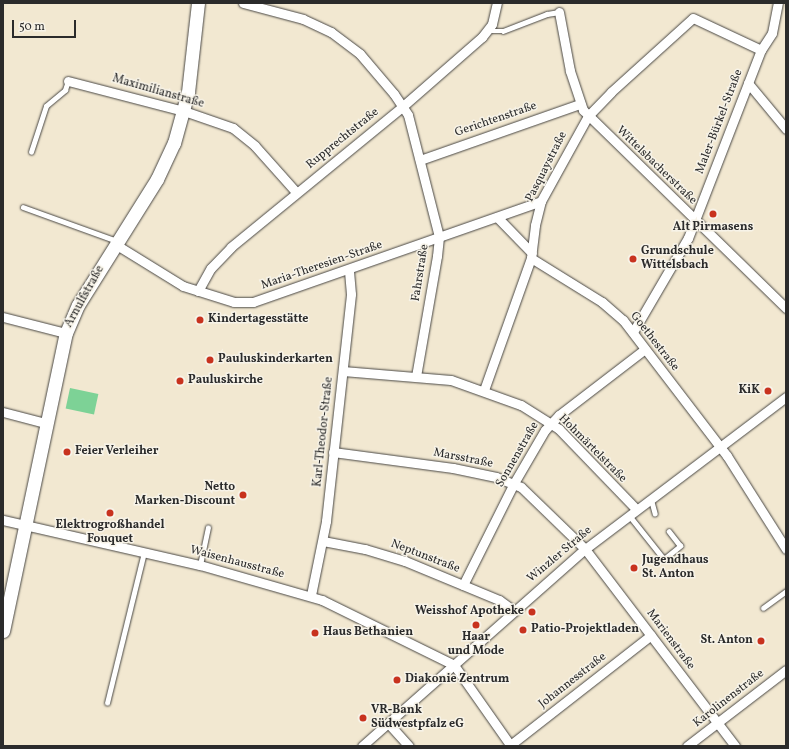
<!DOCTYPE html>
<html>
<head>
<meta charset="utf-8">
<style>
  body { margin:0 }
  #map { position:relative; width:789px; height:749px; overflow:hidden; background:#f2e8d1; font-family:Vollkorn,serif }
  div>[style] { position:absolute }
  .green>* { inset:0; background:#7dd296; transform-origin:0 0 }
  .roads { filter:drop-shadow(0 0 1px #494744) drop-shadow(0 0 1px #494744) }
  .lane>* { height:4.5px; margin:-2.25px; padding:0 2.25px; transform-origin:2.25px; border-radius:2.25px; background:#fff }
  .street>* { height:9px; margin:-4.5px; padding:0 4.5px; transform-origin:4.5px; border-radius:4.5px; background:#fff }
  .secondary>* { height:13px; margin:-6.5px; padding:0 6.5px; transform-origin:6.5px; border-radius:6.5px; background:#fff }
  .dots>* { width:11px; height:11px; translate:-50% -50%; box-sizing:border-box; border:2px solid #f7f3e8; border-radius:50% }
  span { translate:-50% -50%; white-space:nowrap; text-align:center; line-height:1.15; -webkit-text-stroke:3px #f7f3e8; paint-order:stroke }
  .street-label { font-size:12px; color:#2b2b2b }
  .poi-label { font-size:12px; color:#2b2b2b; font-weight:700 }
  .left { translate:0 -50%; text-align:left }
  .right { translate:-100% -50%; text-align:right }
  .frame { position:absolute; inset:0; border:4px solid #2b2b2b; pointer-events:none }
  .scale { position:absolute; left:12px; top:20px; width:64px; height:18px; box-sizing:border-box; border:2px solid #2b2b2b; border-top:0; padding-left:5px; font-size:12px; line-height:14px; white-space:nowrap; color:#2b2b2b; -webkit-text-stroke:3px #f7f3e8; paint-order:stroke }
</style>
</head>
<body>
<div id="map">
  <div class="green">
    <div style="left:70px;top:388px;width:29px;height:21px;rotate:12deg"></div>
  </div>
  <div class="roads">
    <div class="lane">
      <div style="left:487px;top:31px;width:16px"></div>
      <div style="left:503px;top:31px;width:47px;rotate:-21.1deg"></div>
      <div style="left:547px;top:14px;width:12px;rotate:-9deg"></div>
      <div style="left:31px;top:152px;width:48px;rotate:-71.9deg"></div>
      <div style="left:46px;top:106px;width:25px;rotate:-40deg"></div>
      <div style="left:65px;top:90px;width:9px;rotate:-72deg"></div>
      <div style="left:23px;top:207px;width:100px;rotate:19.9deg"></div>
      <div style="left:651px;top:498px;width:16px;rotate:75deg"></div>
      <div style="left:629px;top:515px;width:56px;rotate:51.5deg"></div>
      <div style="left:664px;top:559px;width:21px;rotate:-39deg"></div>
      <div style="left:680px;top:546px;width:18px;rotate:-128deg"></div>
      <div style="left:200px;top:565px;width:38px;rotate:-78deg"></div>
      <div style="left:763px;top:608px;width:29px;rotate:-36deg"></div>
      <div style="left:107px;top:703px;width:155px;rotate:-76.2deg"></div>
    </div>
    <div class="street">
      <div style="left:243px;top:3px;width:62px;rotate:14.9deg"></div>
      <div style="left:303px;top:19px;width:31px;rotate:25deg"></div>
      <div style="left:331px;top:32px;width:36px;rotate:37deg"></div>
      <div style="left:360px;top:54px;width:52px;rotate:49.6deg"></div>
      <div style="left:394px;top:94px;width:25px;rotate:56deg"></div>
      <div style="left:408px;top:115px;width:126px;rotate:75.7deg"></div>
      <div style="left:439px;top:237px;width:19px;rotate:96deg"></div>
      <div style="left:437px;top:256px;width:122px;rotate:99.9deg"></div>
      <div style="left:559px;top:12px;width:60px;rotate:79.4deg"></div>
      <div style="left:570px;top:71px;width:41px;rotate:71.6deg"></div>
      <div style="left:583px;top:110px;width:284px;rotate:44.3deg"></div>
      <div style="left:68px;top:81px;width:120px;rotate:14.5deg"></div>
      <div style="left:184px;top:111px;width:52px;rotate:19.1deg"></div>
      <div style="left:233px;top:128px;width:28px;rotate:39deg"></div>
      <div style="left:255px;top:146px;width:62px;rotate:48.3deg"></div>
      <div style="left:748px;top:83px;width:60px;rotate:50.4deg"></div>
      <div style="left:420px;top:160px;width:170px;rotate:-19.3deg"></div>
      <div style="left:497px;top:217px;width:50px;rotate:45.8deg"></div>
      <div style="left:115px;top:244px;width:80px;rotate:31.7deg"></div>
      <div style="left:183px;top:286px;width:53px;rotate:17.4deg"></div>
      <div style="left:234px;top:302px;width:19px"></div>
      <div style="left:253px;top:302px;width:305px;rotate:-19.3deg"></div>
      <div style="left:531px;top:258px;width:84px;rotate:31.8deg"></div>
      <div style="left:602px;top:302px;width:28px;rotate:41deg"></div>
      <div style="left:623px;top:320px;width:171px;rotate:52.6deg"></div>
      <div style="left:727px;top:456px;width:110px;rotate:57.6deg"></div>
      <div style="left:198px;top:291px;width:26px;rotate:-61deg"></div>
      <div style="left:211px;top:268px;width:29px;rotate:-46deg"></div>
      <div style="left:231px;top:247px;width:222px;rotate:-39.3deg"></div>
      <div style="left:403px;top:106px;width:105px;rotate:-41.1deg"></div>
      <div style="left:482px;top:37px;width:16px;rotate:-52deg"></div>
      <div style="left:492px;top:24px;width:22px;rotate:-77deg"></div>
      <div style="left:3px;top:317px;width:65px;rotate:14.3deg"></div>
      <div style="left:633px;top:332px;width:109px;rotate:-59.7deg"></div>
      <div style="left:688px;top:238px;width:202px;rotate:-68.8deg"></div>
      <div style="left:761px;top:50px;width:20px;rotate:-57deg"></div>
      <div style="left:772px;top:33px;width:31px;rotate:-79deg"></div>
      <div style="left:343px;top:371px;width:108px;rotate:4.8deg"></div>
      <div style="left:451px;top:380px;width:74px;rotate:19.7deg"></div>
      <div style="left:521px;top:405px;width:45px;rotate:32.3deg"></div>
      <div style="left:559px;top:429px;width:111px;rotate:46.1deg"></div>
      <div style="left:484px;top:390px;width:140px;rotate:-70.4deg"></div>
      <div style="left:531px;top:258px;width:33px;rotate:-83deg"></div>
      <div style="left:535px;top:225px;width:25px;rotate:-76deg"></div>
      <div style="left:541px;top:201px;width:97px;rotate:-61.1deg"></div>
      <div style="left:588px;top:116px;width:33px;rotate:-46deg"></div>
      <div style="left:611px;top:92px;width:110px;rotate:-42.1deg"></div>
      <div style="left:693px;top:18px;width:75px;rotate:25.2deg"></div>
      <div style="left:3px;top:412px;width:43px;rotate:14.7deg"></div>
      <div style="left:333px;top:452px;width:121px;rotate:7.6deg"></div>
      <div style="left:453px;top:468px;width:44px;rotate:11.8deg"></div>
      <div style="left:496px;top:477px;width:27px;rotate:22deg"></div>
      <div style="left:521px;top:487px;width:89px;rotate:44.1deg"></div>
      <div style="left:585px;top:549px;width:248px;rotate:52.7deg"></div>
      <div style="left:3px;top:520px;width:202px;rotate:12.9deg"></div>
      <div style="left:200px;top:565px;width:127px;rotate:16deg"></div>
      <div style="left:322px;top:600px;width:147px;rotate:26.2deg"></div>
      <div style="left:454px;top:665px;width:99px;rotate:54.9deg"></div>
      <div style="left:323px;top:541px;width:43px;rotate:10.8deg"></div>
      <div style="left:365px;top:549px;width:42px;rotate:16.7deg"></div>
      <div style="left:405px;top:561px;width:102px;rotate:22.5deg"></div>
      <div style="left:499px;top:600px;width:17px;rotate:36deg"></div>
      <div style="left:463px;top:585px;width:114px;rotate:-63.4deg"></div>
      <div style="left:514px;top:483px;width:61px;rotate:-59.7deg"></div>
      <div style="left:545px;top:430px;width:21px;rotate:-47deg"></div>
      <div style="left:559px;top:415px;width:108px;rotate:-37.5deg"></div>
      <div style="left:311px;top:595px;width:76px;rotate:-78.5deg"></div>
      <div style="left:326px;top:521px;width:228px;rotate:-83.7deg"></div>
      <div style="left:351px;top:294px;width:24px;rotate:-95deg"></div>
      <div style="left:388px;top:723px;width:31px;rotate:48deg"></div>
      <div style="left:362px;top:746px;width:298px;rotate:-41.5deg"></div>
      <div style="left:585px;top:549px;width:252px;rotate:-37.1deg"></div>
      <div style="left:509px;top:746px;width:180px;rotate:-38deg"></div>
      <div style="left:687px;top:746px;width:125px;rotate:-37.5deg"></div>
    </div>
    <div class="secondary">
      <div style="left:3px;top:631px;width:305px;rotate:-78.1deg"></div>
      <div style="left:66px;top:333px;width:30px;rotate:-67deg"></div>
      <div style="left:78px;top:305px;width:149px;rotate:-57.9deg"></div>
      <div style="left:157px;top:179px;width:40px;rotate:-65deg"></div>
      <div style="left:174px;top:143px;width:53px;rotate:-74.6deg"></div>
      <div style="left:188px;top:92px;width:90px;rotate:-83.6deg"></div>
    </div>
  </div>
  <div class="dots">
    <div style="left:713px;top:214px;background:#c8321e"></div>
    <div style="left:633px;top:259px;background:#c8321e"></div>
    <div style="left:200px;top:320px;background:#c8321e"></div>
    <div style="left:210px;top:360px;background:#c8321e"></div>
    <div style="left:180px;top:381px;background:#c8321e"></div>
    <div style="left:768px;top:391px;background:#c8321e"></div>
    <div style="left:67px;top:452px;background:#c8321e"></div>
    <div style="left:243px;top:495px;background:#c8321e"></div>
    <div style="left:110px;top:513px;background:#c8321e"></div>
    <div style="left:634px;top:568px;background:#c8321e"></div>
    <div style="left:532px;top:612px;background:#c8321e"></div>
    <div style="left:476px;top:625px;background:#c8321e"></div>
    <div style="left:523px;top:630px;background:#c8321e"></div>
    <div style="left:315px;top:633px;background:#c8321e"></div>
    <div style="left:761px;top:641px;background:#c8321e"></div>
    <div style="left:397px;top:680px;background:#c8321e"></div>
    <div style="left:363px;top:718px;background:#c8321e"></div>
  </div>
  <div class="street-label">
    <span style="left:158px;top:92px;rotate:16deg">Maximilianstraße</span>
    <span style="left:496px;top:120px;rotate:-19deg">Gerichtenstraße</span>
    <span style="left:720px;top:122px;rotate:-69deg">Maler-Bürkel-Straße</span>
    <span style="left:343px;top:139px;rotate:-39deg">Rupprechtstraße</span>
    <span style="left:656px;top:166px;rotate:44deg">Wittelsbacherstraße</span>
    <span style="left:547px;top:167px;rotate:-63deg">Pasquaystraße</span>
    <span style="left:322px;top:266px;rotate:-19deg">Maria-Theresien-Straße</span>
    <span style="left:421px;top:273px;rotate:-81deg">Fahrstraße</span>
    <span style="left:85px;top:297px;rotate:-61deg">Arnulfstraße</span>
    <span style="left:654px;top:342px;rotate:52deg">Goethestraße</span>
    <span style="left:324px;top:432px;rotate:-84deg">Karl-Theodor-Straße</span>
    <span style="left:592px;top:449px;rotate:45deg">Hohmärtelstraße</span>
    <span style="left:518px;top:455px;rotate:-60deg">Sonnenstraße</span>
    <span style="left:463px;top:459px;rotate:11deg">Marsstraße</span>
    <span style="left:560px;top:555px;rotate:-40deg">Winzler Straße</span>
    <span style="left:425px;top:557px;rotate:21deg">Neptunstraße</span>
    <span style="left:237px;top:563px;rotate:15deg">Waisenhausstraße</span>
    <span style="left:670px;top:640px;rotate:53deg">Marienstraße</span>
    <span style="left:573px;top:681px;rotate:-38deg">Johannesstraße</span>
    <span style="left:729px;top:699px;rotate:-38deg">Karolinenstraße</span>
  </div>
  <div class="poi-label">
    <span style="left:713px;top:228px">Alt Pirmasens</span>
    <span class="left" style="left:641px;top:259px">Grundschule<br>Wittelsbach</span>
    <span class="left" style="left:208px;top:320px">Kindertagesstätte</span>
    <span class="left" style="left:218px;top:360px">Pauluskinderkarten</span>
    <span class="left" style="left:188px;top:381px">Pauluskirche</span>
    <span class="right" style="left:760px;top:391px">KiK</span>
    <span class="left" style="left:75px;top:452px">Feier Verleiher</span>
    <span class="right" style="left:235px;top:495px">Netto<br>Marken-Discount</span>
    <span style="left:110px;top:533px">Elektrogroßhandel<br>Fouquet</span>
    <span class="left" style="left:642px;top:568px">Jugendhaus<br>St. Anton</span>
    <span class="right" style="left:524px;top:612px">Weisshof Apotheke</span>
    <span class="left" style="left:531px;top:630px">Patio-Projektladen</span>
    <span class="left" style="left:323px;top:633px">Haus Bethanien</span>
    <span style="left:476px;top:645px">Haar<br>und Mode</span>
    <span class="right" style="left:753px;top:641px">St. Anton</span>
    <span class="left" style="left:405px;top:680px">Diakonie Zentrum</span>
    <span class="left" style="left:371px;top:718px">VR-Bank<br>Südwestpfalz eG</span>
  </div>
  <div class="frame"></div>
  <div class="scale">50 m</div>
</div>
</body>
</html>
